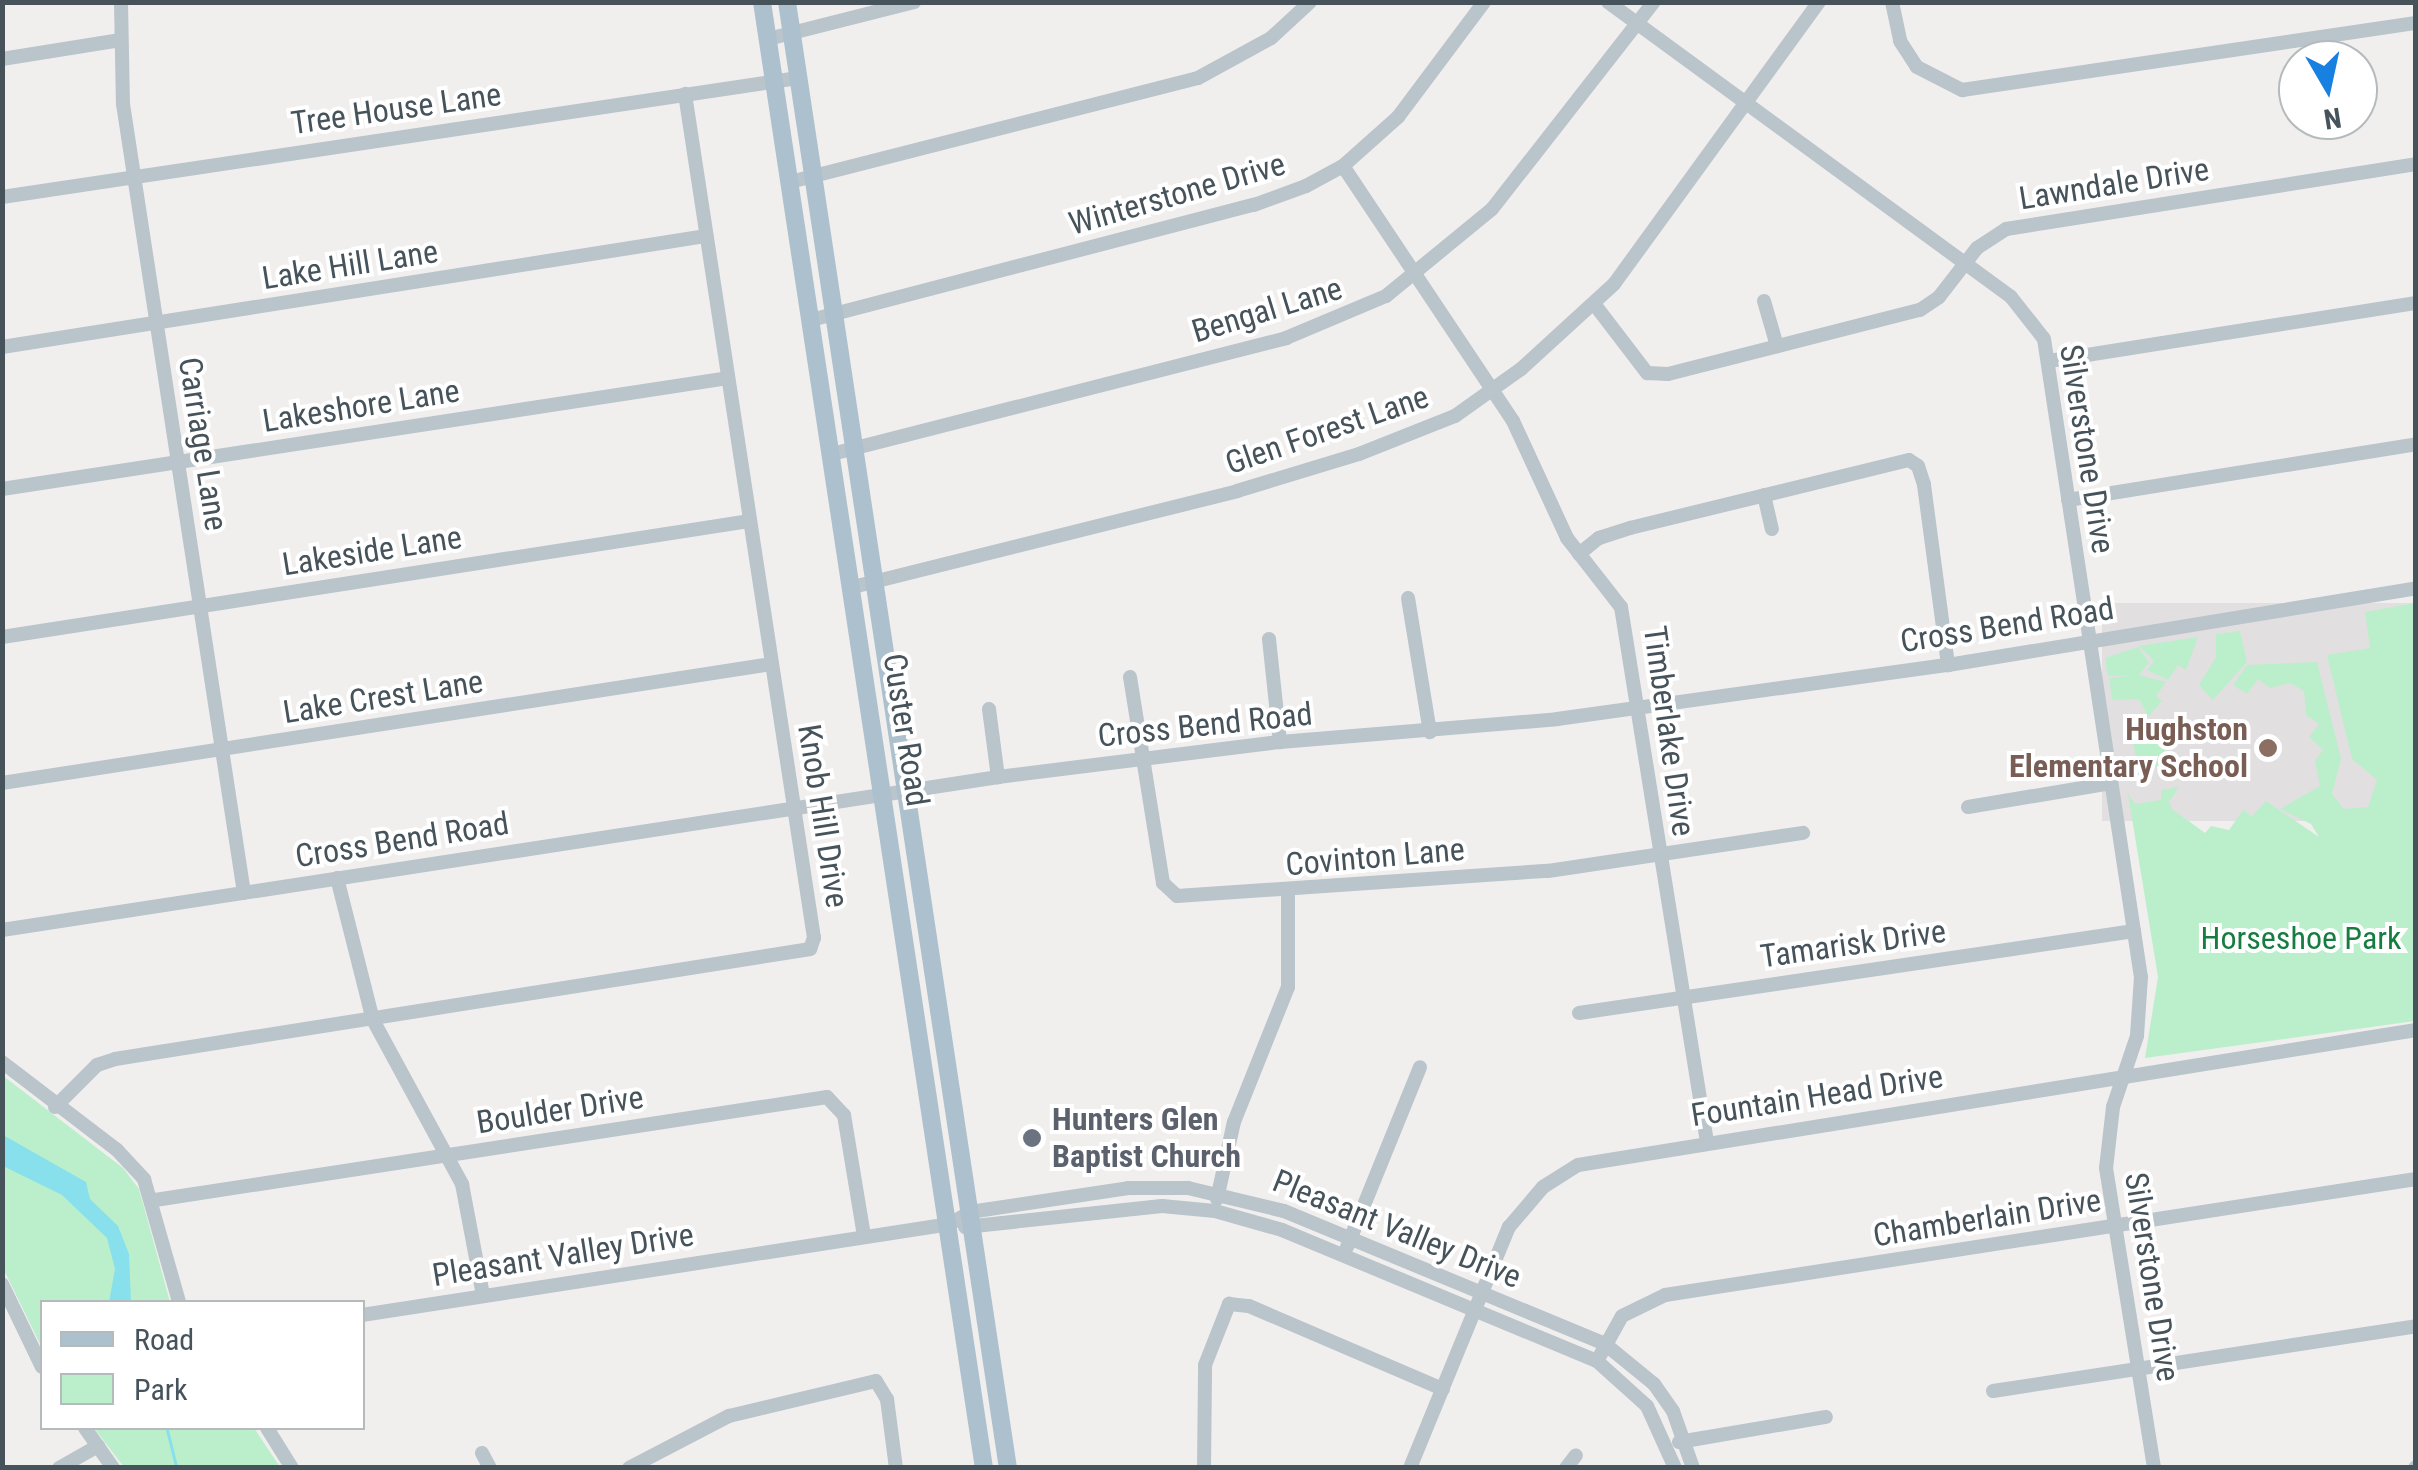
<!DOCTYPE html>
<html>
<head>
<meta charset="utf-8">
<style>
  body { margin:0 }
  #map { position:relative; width:2418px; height:1470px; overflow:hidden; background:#f1eeee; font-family:"Roboto Condensed",sans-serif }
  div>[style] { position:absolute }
  .education>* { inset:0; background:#e2dfe0; transform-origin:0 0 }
  .green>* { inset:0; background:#bbefcb }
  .water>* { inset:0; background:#88e0ec }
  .stream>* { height:2.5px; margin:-1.25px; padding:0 1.25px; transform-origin:1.25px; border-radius:1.25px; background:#88e0ec }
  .minor>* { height:14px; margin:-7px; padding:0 7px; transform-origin:7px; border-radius:7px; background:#b9c4cb }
  .major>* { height:18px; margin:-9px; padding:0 9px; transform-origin:9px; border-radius:9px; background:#adc0cd }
  .dots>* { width:28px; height:28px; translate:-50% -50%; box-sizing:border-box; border:5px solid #fff; border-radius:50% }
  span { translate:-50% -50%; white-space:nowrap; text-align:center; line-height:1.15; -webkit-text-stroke:8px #fff; paint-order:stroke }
  .street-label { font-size:32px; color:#46535b }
  .education-label { font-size:32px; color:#785e54; font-weight:700 }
  .right { translate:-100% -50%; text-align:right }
  .park-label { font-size:32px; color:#167d41 }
  .worship-label { font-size:32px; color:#5b616d; font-weight:700 }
  .left { translate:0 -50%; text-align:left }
  .frame { position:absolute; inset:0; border:5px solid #46535b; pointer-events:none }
  .legend { position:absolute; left:40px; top:1300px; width:325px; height:130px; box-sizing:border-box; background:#fff; border:2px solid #b5babd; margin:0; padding:12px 18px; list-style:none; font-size:30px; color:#46535b }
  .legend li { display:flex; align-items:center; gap:20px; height:50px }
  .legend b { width:50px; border:2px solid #b5babd }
  .north { position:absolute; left:2278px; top:40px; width:100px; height:100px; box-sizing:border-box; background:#fff; border:2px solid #b5babd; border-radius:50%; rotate:171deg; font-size:28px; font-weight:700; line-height:40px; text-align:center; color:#46535b }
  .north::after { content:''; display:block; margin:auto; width:35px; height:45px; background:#1780e1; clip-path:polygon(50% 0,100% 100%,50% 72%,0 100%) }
</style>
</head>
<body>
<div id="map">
  <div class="education">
    <div style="left:2415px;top:603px;width:218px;height:313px;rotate:90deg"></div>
  </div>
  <div class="green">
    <div style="clip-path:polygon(2415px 603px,2415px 1021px,2145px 1058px,2158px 977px,2128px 794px,2135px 804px,2161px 800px,2161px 790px,2179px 787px,2169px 802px,2172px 809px,2205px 833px,2211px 826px,2229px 830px,2244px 809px,2251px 817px,2266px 801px,2319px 837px,2311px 824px,2280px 809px,2320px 786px,2315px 761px,2323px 750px,2309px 737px,2319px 724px,2306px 715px,2304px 691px,2290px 683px,2270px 688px,2258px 679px,2247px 694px,2233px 685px,2247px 665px,2317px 662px,2341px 759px,2332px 794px,2344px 809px,2368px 807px,2377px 780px,2352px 759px,2327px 655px,2370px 648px,2365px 612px)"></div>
    <div style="clip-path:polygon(2240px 631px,2247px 662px,2213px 700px,2199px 685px,2216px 657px,2216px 634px)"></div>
    <div style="clip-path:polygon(2198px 637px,2186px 670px,2178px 665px,2168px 680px,2147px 670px,2154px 661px,2139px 646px)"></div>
    <div style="clip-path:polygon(2138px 647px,2149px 662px,2139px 675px,2166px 682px,2156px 696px,2162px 701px,2148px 717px,2139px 699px,2112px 700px,2109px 678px,2135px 675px,2108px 676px,2105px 658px)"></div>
    <div style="clip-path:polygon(2159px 730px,2173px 740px,2161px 759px,2171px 767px,2165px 774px,2164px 765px,2139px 770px,2132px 739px)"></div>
    <div style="clip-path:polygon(2px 1075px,123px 1168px,139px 1189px,170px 1302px,42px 1302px,42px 1348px,3px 1268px)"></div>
    <div style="clip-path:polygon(94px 1428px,254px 1428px,280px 1467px,124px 1467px)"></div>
  </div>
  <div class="water">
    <div style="clip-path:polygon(3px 1135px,86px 1182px,90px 1199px,118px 1226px,129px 1254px,131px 1302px,109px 1302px,115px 1269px,107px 1238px,62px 1195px,3px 1166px)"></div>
  </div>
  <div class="stream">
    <div style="left:167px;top:1428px;width:41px;rotate:76deg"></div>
  </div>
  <div class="minor">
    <div style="left:121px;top:2px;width:102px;rotate:88.9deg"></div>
    <div style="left:123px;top:104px;width:798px;rotate:81.28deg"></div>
    <div style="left:1608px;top:2px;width:499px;rotate:36.2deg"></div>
    <div style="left:2011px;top:297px;width:53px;rotate:51.8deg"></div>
    <div style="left:2044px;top:339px;width:645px;rotate:81.36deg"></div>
    <div style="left:2141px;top:977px;width:59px;rotate:93.9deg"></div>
    <div style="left:2137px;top:1036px;width:75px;rotate:108.7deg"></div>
    <div style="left:2113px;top:1107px;width:61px;rotate:96.5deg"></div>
    <div style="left:2106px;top:1168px;width:304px;rotate:80.9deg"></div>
    <div style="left:1892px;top:2px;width:40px;rotate:78deg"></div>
    <div style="left:1900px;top:41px;width:31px;rotate:57deg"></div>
    <div style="left:1917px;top:67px;width:51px;rotate:27.1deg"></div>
    <div style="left:1962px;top:90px;width:459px;rotate:-8.4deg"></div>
    <div style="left:768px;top:39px;width:151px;rotate:-14.2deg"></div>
    <div style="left:2px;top:59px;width:120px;rotate:-9.1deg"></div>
    <div style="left:1343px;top:166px;width:306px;rotate:56.3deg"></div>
    <div style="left:1513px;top:421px;width:129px;rotate:65.2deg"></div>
    <div style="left:1567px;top:538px;width:88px;rotate:52deg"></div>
    <div style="left:1621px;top:607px;width:542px;rotate:80.87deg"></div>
    <div style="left:790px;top:182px;width:421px;rotate:-14.3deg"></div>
    <div style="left:1198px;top:78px;width:83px;rotate:-28.7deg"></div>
    <div style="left:1271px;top:38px;width:53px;rotate:-42.7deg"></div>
    <div style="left:2px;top:197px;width:805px;rotate:-8.5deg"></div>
    <div style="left:1764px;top:301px;width:47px;rotate:73.9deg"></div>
    <div style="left:1595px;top:305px;width:86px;rotate:52.6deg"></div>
    <div style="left:1647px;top:373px;width:21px;rotate:3deg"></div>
    <div style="left:1668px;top:374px;width:260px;rotate:-14.3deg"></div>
    <div style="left:1920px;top:310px;width:23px;rotate:-34deg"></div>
    <div style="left:1939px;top:297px;width:62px;rotate:-52.2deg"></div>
    <div style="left:1977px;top:248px;width:35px;rotate:-33deg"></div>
    <div style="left:2006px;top:229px;width:415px;rotate:-9deg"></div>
    <div style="left:811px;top:320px;width:458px;rotate:-14.6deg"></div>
    <div style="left:1254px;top:205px;width:55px;rotate:-20.1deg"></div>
    <div style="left:1306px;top:186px;width:42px;rotate:-28.4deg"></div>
    <div style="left:1343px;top:166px;width:74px;rotate:-41.7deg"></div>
    <div style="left:1398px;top:117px;width:144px;rotate:-53.2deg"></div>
    <div style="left:2px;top:347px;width:713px;rotate:-8.96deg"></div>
    <div style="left:2049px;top:361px;width:372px;rotate:-9deg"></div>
    <div style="left:832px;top:454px;width:469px;rotate:-14.3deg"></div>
    <div style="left:1286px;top:338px;width:108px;rotate:-22.8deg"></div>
    <div style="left:1386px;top:296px;width:137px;rotate:-39.4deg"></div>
    <div style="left:1492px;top:209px;width:263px;rotate:-52deg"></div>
    <div style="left:2px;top:489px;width:734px;rotate:-8.69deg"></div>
    <div style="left:1764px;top:495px;width:35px;rotate:77deg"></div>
    <div style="left:2068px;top:500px;width:352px;rotate:-9.1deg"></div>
    <div style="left:1579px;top:554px;width:26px;rotate:-39deg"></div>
    <div style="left:1599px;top:538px;width:33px;rotate:-18deg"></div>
    <div style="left:1630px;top:528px;width:287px;rotate:-13.7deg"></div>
    <div style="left:1909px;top:460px;width:11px;rotate:34deg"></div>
    <div style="left:1918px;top:466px;width:20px;rotate:72deg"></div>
    <div style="left:1924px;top:485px;width:182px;rotate:82.4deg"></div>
    <div style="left:853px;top:587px;width:396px;rotate:-14deg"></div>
    <div style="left:1237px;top:491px;width:127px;rotate:-16.9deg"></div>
    <div style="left:1359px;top:454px;width:103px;rotate:-21.6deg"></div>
    <div style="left:1455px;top:416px;width:81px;rotate:-35.5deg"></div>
    <div style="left:1521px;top:369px;width:126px;rotate:-42.4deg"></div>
    <div style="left:1614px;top:284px;width:349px;rotate:-54deg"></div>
    <div style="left:1408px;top:598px;width:136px;rotate:80.7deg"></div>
    <div style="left:2px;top:637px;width:757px;rotate:-8.82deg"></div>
    <div style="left:1269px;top:639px;width:104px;rotate:83.9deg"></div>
    <div style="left:1130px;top:677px;width:209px;rotate:80.9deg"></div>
    <div style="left:1163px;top:883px;width:19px;rotate:43deg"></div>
    <div style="left:1177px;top:896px;width:372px;rotate:-3.9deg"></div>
    <div style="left:1548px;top:871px;width:258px;rotate:-8.5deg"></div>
    <div style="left:989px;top:709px;width:69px;rotate:82.5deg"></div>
    <div style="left:2px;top:783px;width:779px;rotate:-8.79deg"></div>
    <div style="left:1968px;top:807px;width:145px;rotate:-9.5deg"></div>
    <div style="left:337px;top:878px;width:146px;rotate:75.8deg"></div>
    <div style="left:373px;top:1020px;width:187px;rotate:61.5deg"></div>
    <div style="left:462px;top:1184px;width:113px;rotate:79.3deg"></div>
    <div style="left:2px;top:930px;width:1008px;rotate:-8.73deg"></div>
    <div style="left:998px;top:777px;width:284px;rotate:-7.1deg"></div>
    <div style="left:1280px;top:742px;width:278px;rotate:-4.7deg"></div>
    <div style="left:1557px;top:719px;width:395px;rotate:-7.9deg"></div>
    <div style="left:1948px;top:665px;width:474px;rotate:-9.3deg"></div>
    <div style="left:1579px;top:1013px;width:561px;rotate:-8.4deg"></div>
    <div style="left:2px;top:1062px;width:145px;rotate:37.4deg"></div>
    <div style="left:117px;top:1150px;width:40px;rotate:47deg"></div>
    <div style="left:144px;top:1179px;width:128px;rotate:74.1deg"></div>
    <div style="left:55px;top:1107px;width:59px;rotate:-45deg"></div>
    <div style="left:97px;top:1065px;width:19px;rotate:-18deg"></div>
    <div style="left:115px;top:1059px;width:704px;rotate:-8.99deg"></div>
    <div style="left:810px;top:949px;width:12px;rotate:-70deg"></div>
    <div style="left:814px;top:938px;width:854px;rotate:-98.69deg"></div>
    <div style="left:1217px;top:1199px;width:79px;rotate:-77.6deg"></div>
    <div style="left:1234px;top:1122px;width:145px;rotate:-68.2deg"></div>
    <div style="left:1288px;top:987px;width:95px;rotate:-90deg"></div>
    <div style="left:155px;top:1200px;width:680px;rotate:-8.71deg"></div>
    <div style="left:827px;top:1097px;width:25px;rotate:47deg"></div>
    <div style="left:844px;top:1115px;width:123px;rotate:80.6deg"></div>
    <div style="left:965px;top:1227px;width:198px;rotate:-6.1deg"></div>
    <div style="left:1162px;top:1206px;width:53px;rotate:5.4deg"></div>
    <div style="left:1215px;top:1211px;width:70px;rotate:15.8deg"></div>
    <div style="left:1282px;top:1230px;width:341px;rotate:22.6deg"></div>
    <div style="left:1597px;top:1361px;width:67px;rotate:42deg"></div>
    <div style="left:1647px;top:1406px;width:68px;rotate:65.7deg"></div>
    <div style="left:1347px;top:1247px;width:194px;rotate:-67.9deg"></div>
    <div style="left:2px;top:1284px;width:92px;rotate:64.3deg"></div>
    <div style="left:362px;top:1315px;width:595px;rotate:-8.8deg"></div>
    <div style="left:950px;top:1224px;width:23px;rotate:-31deg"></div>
    <div style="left:970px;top:1212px;width:160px;rotate:-8.6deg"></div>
    <div style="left:1128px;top:1188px;width:60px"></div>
    <div style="left:1188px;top:1188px;width:99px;rotate:13.5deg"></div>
    <div style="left:1284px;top:1211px;width:347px;rotate:22.5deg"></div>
    <div style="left:1605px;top:1344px;width:63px;rotate:39.2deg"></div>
    <div style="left:1654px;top:1384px;width:33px;rotate:55deg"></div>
    <div style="left:1673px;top:1411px;width:60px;rotate:70.7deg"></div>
    <div style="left:1597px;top:1361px;width:51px;rotate:-60.9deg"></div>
    <div style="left:1622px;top:1316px;width:48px;rotate:-26deg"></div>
    <div style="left:1665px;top:1295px;width:760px;rotate:-8.78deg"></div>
    <div style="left:1993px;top:1391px;width:428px;rotate:-8.7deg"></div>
    <div style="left:85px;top:1428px;width:49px;rotate:55deg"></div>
    <div style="left:267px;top:1428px;width:47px;rotate:58deg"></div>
    <div style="left:1679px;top:1442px;width:149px;rotate:-9.7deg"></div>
    <div style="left:482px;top:1453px;width:17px;rotate:62deg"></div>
    <div style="left:59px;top:1468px;width:45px;rotate:-29.4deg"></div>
    <div style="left:629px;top:1468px;width:113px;rotate:-27.5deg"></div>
    <div style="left:729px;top:1416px;width:151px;rotate:-13.4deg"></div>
    <div style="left:876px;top:1381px;width:21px;rotate:59deg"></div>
    <div style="left:887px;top:1399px;width:70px;rotate:82.6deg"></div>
    <div style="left:1204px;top:1468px;width:103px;rotate:-89.4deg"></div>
    <div style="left:1205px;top:1365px;width:66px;rotate:-68.5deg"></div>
    <div style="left:1229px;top:1304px;width:20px;rotate:6deg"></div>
    <div style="left:1249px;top:1306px;width:211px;rotate:23.2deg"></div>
    <div style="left:1410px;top:1468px;width:261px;rotate:-67.7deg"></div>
    <div style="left:1509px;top:1227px;width:52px;rotate:-49.6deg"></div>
    <div style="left:1543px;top:1187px;width:41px;rotate:-32.2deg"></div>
    <div style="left:1578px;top:1165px;width:849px;rotate:-9.15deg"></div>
    <div style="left:1566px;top:1468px;width:16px;rotate:-52deg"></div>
    <div style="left:2415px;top:1468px;width:1px;rotate:-45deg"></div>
  </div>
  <div class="major">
    <div style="left:762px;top:2px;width:1483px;rotate:81.39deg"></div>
    <div style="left:787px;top:2px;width:1483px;rotate:81.43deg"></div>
  </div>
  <div class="dots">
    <div style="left:2268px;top:748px;background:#8d6e63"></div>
    <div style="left:1032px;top:1138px;background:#6b7280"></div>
  </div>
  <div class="street-label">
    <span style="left:396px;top:109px;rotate:-8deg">Tree House Lane</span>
    <span style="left:2114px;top:184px;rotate:-9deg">Lawndale Drive</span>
    <span style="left:1177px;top:194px;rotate:-16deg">Winterstone Drive</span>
    <span style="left:350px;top:265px;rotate:-9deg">Lake Hill Lane</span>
    <span style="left:1267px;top:310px;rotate:-17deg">Bengal Lane</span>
    <span style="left:361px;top:406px;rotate:-9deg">Lakeshore Lane</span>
    <span style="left:1327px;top:430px;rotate:-19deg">Glen Forest Lane</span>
    <span style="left:203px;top:444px;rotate:81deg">Carriage Lane</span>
    <span style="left:2087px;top:449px;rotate:81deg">Silverstone Drive</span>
    <span style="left:372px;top:551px;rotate:-9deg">Lakeside Lane</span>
    <span style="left:2007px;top:625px;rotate:-9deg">Cross Bend Road</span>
    <span style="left:383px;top:697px;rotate:-9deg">Lake Crest Lane</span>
    <span style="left:1205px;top:725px;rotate:-6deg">Cross Bend Road</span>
    <span style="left:906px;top:730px;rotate:81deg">Custer Road</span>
    <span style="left:1669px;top:731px;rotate:82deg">Timberlake Drive</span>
    <span style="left:823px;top:816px;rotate:81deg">Knob Hill Drive</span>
    <span style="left:402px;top:840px;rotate:-9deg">Cross Bend Road</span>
    <span style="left:1375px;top:857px;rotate:-5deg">Covinton Lane</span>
    <span style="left:1853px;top:944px;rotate:-8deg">Tamarisk Drive</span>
    <span style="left:1817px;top:1096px;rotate:-9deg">Fountain Head Drive</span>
    <span style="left:560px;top:1110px;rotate:-9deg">Boulder Drive</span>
    <span style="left:1987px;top:1218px;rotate:-9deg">Chamberlain Drive</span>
    <span style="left:1397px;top:1229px;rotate:22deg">Pleasant Valley Drive</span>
    <span style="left:563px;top:1255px;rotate:-9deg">Pleasant Valley Drive</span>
    <span style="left:2152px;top:1277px;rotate:81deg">Silverstone Drive</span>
  </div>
  <div class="education-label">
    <span class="right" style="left:2248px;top:748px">Hughston<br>Elementary School</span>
  </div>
  <div class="park-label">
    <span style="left:2301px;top:938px">Horseshoe Park</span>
  </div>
  <div class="worship-label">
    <span class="left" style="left:1052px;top:1138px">Hunters Glen<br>Baptist Church</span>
  </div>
  <div class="frame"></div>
  <ul class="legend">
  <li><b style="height:12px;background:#adc0cd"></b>Road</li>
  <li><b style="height:28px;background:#bbefcb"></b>Park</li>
  </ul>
  <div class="north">N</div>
</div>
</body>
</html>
